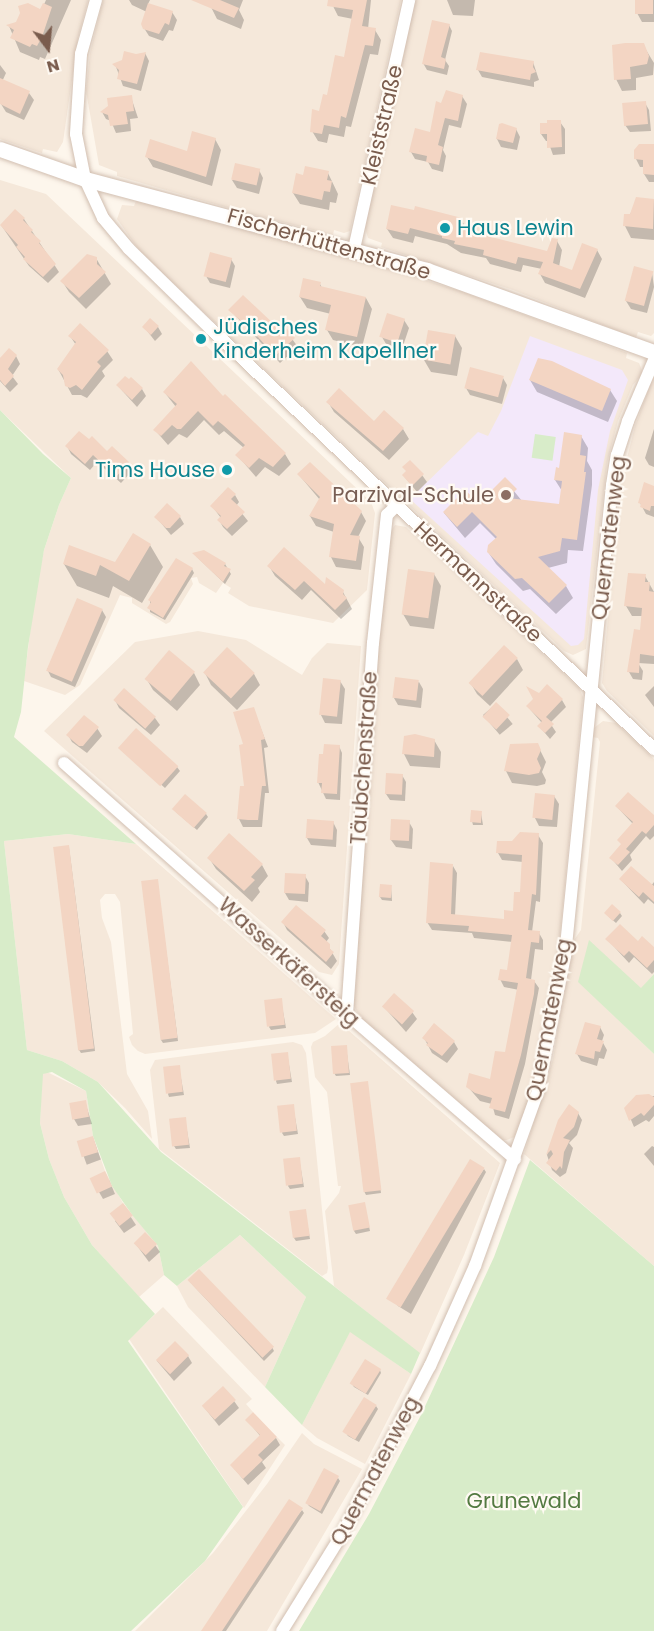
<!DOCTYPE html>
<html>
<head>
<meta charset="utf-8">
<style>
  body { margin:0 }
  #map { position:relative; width:654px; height:1631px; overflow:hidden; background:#fdf6ec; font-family:Poppins,sans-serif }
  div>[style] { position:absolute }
  .residential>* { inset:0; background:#f5e8da }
  .education>* { inset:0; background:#f3e8fa }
  .green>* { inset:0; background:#d8ecc9; transform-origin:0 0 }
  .shadow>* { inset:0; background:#0003; transform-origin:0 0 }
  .building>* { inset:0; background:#f3d5c3; transform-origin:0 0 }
  .roads { filter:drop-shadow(0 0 2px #d1beb0) drop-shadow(0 0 2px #d1beb0) }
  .minor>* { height:12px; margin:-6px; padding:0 6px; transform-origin:6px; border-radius:6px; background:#fff }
  .tertiary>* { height:15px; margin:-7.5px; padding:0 7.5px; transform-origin:7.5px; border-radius:7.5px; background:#fff }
  .dots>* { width:16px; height:16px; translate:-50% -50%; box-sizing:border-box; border:3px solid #fffaf3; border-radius:50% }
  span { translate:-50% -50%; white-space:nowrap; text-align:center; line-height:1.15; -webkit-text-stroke:4.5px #fffaf3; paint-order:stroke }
  .street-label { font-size:21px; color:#7a5c4d }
  .culture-label { font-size:21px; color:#0d838f }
  .left { translate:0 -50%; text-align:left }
  .right { translate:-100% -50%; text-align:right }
  .education-label { font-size:21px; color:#785e54 }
  .park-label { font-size:21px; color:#537a41 }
  .north { position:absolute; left:18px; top:18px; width:60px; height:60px; -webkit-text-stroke:4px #fffaf3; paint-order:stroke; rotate:164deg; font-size:16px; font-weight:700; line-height:24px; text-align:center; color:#7a5c4d }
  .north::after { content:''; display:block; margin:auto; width:21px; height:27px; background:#7a5c4d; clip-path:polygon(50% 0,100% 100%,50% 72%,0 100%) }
</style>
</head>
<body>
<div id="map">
  <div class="residential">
    <div style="clip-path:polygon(0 0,88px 0,78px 38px,63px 142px,57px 152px,43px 149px,42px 153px,0 139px)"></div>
    <div style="clip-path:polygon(103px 0,401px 0,350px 231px,344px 233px,334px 230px,333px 235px,236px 210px,117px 176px,117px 172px,99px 165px,86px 91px,90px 53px)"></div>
    <div style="clip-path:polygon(415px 0,654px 0,654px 333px,651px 336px,638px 332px,636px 338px,513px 290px,381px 247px,382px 243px,368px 238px,365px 228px)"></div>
    <div style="clip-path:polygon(0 180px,46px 194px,371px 502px,375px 513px,367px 590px,333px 623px,249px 606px,228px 593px,231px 588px,223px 583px,216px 593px,199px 583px,197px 577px,191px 578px,193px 584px,170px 622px,166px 624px,132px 603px,132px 598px,120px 595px,80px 685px,65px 695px,24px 681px,35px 593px,44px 550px,59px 505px,71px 478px,0 410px)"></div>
    <div style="clip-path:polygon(136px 201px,386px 268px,460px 291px,627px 353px,626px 358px,639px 363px,643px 373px,633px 385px,618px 421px,607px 463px,586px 649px,573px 655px,564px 651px,141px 253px,117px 219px,122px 205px,134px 206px)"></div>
    <div style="clip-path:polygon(654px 375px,654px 736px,607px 691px,602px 683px,620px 486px,635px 426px)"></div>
    <div style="clip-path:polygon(395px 525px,406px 527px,579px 688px,583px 697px,556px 975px,533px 1088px,517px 1136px,507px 1140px,502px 1140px,360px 1017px,354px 1006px,374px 695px,391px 531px)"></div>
    <div style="clip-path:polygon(198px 631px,246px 640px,302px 675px,312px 658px,327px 643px,361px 646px,339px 964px,332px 975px,319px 972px,44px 731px,135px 642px)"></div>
    <div style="clip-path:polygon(603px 721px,616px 723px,654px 759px,654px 974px,641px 989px,578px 981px,654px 1054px,654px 1266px,524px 1154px,553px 1059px,572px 943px,581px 930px,600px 742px,598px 738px,592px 737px,594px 728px)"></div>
    <div style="clip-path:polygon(68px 834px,136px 844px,336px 1019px,315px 1033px,145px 1054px,138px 1051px,132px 1045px,129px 1037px,133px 1034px,120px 902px,115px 894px,105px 894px,100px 900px,102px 918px,111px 942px,127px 1074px,148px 1111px,152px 1139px,125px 1108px,98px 1082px,62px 1061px,27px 1050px,4px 841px)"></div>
    <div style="clip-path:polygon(340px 1023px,500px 1163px,464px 1255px,420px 1354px,334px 1286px,325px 1211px,339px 1193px,341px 1186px,338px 1186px,327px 1092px,315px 1077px,311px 1047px,313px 1042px,325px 1036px)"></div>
    <div style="clip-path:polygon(293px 1042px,302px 1045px,306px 1053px,328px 1268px,327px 1273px,322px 1276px,159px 1149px,150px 1070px,155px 1060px)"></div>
    <div style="clip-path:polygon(47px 1072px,86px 1091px,93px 1136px,105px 1171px,123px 1203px,158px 1246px,164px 1275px,139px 1297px,92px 1245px,64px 1197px,49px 1159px,40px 1123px,42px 1074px)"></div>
    <div style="clip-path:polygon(240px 1235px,306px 1297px,265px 1387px,188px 1307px,177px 1286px)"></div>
    <div style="clip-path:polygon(163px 1307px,252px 1399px,246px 1404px,253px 1412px,246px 1420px,269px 1444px,277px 1437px,285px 1445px,244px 1508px,129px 1339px)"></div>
    <div style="clip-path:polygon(350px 1331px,411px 1374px,365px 1464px,317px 1438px,302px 1425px)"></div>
    <div style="clip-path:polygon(302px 1433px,314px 1444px,362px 1469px,267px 1631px,135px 1631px,213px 1553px,267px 1484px)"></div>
  </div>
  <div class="education">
    <div style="clip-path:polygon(530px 336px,622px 370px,628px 380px,610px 431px,598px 490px,584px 639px,578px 645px,571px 646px,410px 499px,478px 432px,488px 436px,501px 411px)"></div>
  </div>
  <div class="green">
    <div style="clip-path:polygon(0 410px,43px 454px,71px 478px,59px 505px,44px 550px,28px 647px,21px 712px,14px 737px,136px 844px,68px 834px,4px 841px,27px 1050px,62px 1061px,98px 1082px,161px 1152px,420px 1353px,411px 1374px,350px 1332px,302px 1425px,265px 1387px,306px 1297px,240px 1235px,177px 1286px,164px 1275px,158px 1246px,133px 1216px,112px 1186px,93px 1136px,86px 1091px,52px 1072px,43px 1074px,40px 1123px,49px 1159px,64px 1197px,92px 1245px,155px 1314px,128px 1341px,243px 1507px,205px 1561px,131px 1631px,0 1631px)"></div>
    <div style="left:535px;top:434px;width:21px;height:24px;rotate:8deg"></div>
    <div style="clip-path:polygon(589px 940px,641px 988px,654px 974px,654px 1054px,578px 982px)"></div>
    <div style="clip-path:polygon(530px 1160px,654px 1266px,654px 1631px,299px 1631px,369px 1514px,421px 1415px,494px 1257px)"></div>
  </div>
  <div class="shadow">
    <div style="clip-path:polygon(46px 0,71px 0,45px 59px,40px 57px,39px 60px,20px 52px,9px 26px,41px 11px)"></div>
    <div style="clip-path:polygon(129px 0,150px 0,148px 4px,172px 12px,177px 20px,173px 31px,169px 30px,163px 41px,149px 36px,144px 28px,147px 12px,132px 5px)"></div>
    <div style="clip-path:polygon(213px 0,243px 0,239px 10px,244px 20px,241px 29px,217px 19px,211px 7px)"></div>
    <div style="clip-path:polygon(334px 0,371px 0,368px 29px,375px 30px,381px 40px,378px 55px,370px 54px,351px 127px,346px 126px,344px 137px,329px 134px,327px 143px,318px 141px,312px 131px,346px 59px,353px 19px,338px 16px,333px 6px)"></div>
    <div style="clip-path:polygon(447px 0,475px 0,473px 16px,453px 15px)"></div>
    <div style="clip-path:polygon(637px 0,654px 0,654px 22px,642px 22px,637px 13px)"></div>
    <div style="clip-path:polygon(449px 25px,452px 31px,445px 60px,449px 66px,447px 75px,427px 70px,423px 63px)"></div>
    <div style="clip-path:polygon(643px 45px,654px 63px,653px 75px,636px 78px,636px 90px,622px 91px,616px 79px)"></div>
    <div style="clip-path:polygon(145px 53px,149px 61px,141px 91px,123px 86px,115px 64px)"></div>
    <div style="clip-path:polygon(533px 62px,539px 80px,534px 82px,534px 87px,482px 77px,478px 70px)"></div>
    <div style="clip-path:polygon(0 65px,6px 73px,1px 84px,0 83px)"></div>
    <div style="clip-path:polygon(11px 84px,29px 93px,34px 100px,24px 120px,6px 112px,1px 104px)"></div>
    <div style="clip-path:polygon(462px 96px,467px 104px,461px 128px,449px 125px,443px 150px,446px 156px,443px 172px,432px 169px,428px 162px,415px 159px,411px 152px,431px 134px,442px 104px)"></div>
    <div style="clip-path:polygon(131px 97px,138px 118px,130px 119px,131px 131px,116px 133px,111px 121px,106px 119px,102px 112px)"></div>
    <div style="clip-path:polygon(645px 103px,649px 110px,651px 131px,630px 132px,625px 125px)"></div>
    <div style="clip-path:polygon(560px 122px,565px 129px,565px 154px,553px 155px,548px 141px,546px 141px,541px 134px)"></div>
    <div style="clip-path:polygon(516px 129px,520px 137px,517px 150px,501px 147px,497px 139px)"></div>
    <div style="clip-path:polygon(215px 139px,221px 150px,212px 186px,153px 167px,147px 157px,188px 153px)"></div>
    <div style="clip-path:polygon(654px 145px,654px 182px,649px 182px,644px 174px,644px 167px,640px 167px,636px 159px)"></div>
    <div style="clip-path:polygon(259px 170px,263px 178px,259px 194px,237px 188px,232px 180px)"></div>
    <div style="clip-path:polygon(328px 173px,338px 194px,336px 203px,330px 202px,329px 210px,300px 204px,293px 193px,304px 177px)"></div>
    <div style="clip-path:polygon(637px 199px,654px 200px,654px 240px,631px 238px,625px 226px)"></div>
    <div style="clip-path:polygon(15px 211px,24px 219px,59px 272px,48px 283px,29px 266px,1px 225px)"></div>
    <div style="clip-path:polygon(461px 219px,466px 228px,465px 232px,548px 253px,557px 241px,562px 250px,559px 267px,573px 271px,597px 250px,602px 259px,585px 298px,545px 283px,540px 274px,542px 269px,523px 265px,521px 272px,490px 264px,486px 258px,461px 253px,447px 244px,415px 236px,413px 243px,393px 238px,387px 229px)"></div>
    <div style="clip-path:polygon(96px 258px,111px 284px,86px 309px,69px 292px,62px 281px)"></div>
    <div style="clip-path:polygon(231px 259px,235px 266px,230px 288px,210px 283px,206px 276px)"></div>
    <div style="clip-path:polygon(652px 272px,654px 287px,647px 313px,631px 309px,626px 301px)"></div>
    <div style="clip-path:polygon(320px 284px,322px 288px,366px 298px,372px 309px,362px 347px,333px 340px,327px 330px,331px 314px,307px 308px,300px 297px)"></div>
    <div style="clip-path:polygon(230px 310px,276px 328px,281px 324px,298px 347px,280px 363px)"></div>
    <div style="clip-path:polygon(404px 320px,409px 328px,402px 349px,386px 344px,382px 337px)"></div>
    <div style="clip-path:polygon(144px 327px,158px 327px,162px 334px,155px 341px)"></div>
    <div style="clip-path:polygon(70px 336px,107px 351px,113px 360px,102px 371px,105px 376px,87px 398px,81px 395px,72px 395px,58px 369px,76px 345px)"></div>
    <div style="clip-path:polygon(455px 336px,462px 348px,457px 376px,431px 372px,424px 360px)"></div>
    <div style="clip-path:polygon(16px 356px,20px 364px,12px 376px,18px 384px,10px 392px,0 381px,0 358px)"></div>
    <div style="clip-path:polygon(503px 378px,507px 385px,502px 404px,470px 395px,466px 388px)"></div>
    <div style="clip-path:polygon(530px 380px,610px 390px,617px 401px,608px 422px,537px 392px)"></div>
    <div style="clip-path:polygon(118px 386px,142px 389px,146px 396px,137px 407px)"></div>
    <div style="clip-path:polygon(165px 393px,223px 398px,285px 454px,291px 464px,279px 476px,265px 467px,256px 477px,237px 455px,244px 448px,224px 431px,219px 435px,204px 420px,187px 438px,179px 434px,168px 445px,155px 430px,176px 407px)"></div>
    <div style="clip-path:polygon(328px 402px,374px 423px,384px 412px,403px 429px,409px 439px,389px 460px,334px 412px)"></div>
    <div style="clip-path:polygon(654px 429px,654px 467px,649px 465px,645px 458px)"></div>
    <div style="clip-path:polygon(581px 436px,588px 448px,587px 461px,592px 470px,592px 485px,583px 551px,568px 550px,567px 563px,548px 568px,566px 586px,573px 598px,556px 614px,530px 589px,523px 591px,496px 564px,488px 552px,496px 539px,480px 523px,465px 538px,444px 513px,479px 505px,505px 480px,522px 501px,560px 506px,562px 491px,555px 480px)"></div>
    <div style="clip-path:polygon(67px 446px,128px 463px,133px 470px,121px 483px,97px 462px,90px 470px,71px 454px)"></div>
    <div style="clip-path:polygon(299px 475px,361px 512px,366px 521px,358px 537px,364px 547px,361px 570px,336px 567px,331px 557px,334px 532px,316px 526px,310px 516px,320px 500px)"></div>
    <div style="clip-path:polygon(422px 475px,427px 482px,417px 492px,404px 476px)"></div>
    <div style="clip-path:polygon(654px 487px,654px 517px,646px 514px,640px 503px)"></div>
    <div style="clip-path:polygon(235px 495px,239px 502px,236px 506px,248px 521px,232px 536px,223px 527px,219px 520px,221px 518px,212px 506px)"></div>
    <div style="clip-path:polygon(156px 517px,180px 517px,184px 524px,171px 535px)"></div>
    <div style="clip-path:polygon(150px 545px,163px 567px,142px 603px,113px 586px,109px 598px,77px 586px,64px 564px,116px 564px)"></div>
    <div style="clip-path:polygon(196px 556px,225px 564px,231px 574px,225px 584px)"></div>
    <div style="clip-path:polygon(269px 566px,343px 592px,352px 609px,341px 619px,311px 590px,302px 600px,275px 576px)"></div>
    <div style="clip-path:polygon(192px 569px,194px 573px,165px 620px,150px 612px,150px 600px)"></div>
    <div style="clip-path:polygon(434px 574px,441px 586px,434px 629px,410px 626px,403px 614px)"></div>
    <div style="clip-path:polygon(645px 576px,654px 592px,654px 664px,638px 663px,643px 671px,642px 680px,633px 679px,629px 672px,641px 632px,642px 616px,632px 616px,626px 606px)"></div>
    <div style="clip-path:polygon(102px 610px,106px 617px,75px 687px,51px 677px,47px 669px)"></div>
    <div style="clip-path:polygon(517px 659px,523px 670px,490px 706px,477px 694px,470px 682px)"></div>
    <div style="clip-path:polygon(194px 673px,200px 685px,177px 711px,153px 690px,146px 678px)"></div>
    <div style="clip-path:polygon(205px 673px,254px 674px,260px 685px,237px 710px,211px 685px)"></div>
    <div style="clip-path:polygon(340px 681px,345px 689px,342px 724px,325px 723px,321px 715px)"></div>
    <div style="clip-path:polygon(419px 682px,423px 689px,421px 708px,398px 705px,394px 698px)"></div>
    <div style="clip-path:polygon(654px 686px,654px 707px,645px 695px)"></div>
    <div style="clip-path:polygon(124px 690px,155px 718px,160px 725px,151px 735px,119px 708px,115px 700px)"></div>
    <div style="clip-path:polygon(540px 695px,562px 700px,566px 707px,550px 723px,556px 732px,550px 739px,539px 726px,542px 723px,528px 707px)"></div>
    <div style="left:496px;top:704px;width:26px;height:17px;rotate:50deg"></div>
    <div style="clip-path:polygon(253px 708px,268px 747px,264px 748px,269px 793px,265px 793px,262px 827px,243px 827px,239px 819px,246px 787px,245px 745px)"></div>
    <div style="clip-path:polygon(97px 728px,102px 736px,87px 753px,72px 742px,68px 735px)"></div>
    <div style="clip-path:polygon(434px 740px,441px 752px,440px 768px,410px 766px,404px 754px)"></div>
    <div style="clip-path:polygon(537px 744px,546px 762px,542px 772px,546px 780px,545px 784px,537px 786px,512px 783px,506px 771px)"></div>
    <div style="clip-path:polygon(339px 746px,342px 753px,340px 800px,326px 799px,318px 782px,325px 755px)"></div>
    <div style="clip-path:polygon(120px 748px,177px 767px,180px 771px,165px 788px)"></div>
    <div style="clip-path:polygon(402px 775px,406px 782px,405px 801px,390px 800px,386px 794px)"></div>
    <div style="clip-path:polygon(554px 796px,559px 804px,557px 827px,539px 826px,535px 818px)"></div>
    <div style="clip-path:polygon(617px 807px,654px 818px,654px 836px,650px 840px,646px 836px,630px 855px,632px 860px,622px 871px,611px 858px,622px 846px,633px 824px)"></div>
    <div style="clip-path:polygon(176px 812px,206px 814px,208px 817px,197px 830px)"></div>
    <div style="clip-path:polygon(481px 813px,483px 825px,473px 825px,472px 821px)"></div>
    <div style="clip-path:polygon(333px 822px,337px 830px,336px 847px,311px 845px,307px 838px)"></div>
    <div style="clip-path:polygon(409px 822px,413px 829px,412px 849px,396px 847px,391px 840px)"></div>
    <div style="clip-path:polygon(538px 835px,543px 843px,540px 902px,536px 901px,532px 932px,539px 933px,543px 940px,543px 950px,535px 949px,531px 980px,534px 981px,539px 988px,525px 1064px,509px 1119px,495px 1115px,492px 1104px,480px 1101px,468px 1087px,492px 1081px,506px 1054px,519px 990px,504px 987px,500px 979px,508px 972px,513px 942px,474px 938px,472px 933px,432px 930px,427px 922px,453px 866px,457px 873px,455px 916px,505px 921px,514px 913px,521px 894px,523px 862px,502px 860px,498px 853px,512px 842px)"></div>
    <div style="clip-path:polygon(69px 847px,95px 1051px,81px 1053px,79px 1050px)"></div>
    <div style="clip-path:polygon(209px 858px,262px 865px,268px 876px,258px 888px,260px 892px,252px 902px,216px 869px)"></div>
    <div style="clip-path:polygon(305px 876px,309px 883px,308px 902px,289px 900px,285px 893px)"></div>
    <div style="clip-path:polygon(621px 880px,651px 886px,654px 882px,654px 904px,648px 899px,644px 904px)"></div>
    <div style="clip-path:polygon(157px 881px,178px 1041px,163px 1043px,161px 1040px)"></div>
    <div style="clip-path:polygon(391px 887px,392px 901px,382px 900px,380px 897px)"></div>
    <div style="clip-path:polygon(620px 913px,622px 916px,616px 923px,608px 916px)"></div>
    <div style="clip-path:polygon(283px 922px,324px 931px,329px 938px,326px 942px,337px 961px,331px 969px,287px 930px)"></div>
    <div style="clip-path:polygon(607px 939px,638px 943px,654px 949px,654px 972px,652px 974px,634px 957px,629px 963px)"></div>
    <div style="clip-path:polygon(281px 1000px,286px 1028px,271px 1030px,269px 1027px)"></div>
    <div style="clip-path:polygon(384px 1007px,412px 1012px,417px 1019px,406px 1032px)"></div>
    <div style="clip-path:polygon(600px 1027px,604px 1035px,602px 1041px,607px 1050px,604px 1059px,599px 1058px,597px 1066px,581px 1061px,577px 1054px)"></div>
    <div style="clip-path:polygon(424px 1038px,454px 1042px,458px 1049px,447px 1063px,432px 1053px)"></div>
    <div style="clip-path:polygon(346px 1047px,350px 1075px,336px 1076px,334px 1073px)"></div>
    <div style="clip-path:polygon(287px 1053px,292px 1082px,277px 1084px,276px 1081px)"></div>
    <div style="clip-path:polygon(179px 1067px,184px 1095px,169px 1097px,168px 1094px)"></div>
    <div style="clip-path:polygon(367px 1083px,381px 1193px,366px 1195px,364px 1191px)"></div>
    <div style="clip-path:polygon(637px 1096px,654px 1096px,654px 1116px,649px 1122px,646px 1120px,634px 1127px,626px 1108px)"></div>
    <div style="clip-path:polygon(85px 1102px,92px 1124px,78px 1126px,74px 1119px)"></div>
    <div style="clip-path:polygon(293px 1106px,298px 1134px,284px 1136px,282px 1133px)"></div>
    <div style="clip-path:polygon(578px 1113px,582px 1120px,577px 1135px,569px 1143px,573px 1148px,566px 1173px,560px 1177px,552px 1170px,547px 1155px,559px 1121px)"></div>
    <div style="clip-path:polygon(185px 1119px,190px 1148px,176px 1149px,174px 1146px)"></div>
    <div style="left:93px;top:1138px;width:23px;height:15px;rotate:70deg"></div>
    <div style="clip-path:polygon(652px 1146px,654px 1147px,654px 1166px,644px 1154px)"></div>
    <div style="clip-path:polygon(299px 1158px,304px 1187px,290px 1189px,288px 1186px)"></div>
    <div style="clip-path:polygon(484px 1169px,486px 1172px,411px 1314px,398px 1306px,396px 1303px)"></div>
    <div style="clip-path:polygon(109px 1180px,115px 1194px,103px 1199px,99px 1192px)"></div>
    <div style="clip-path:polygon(364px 1203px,370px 1231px,356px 1234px,354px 1231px)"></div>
    <div style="clip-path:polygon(123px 1205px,136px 1225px,124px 1233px,115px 1221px)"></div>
    <div style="clip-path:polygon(305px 1211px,310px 1239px,296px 1241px,294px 1238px)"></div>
    <div style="clip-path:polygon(135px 1243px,155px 1245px,160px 1252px,149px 1262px)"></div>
    <div style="clip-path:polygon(189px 1281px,272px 1347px,274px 1351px,264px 1361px)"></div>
    <div style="clip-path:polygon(188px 1356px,192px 1363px,174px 1381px,157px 1361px)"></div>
    <div style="clip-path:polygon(380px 1370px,381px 1373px,368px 1395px,354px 1387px,352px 1384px)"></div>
    <div style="clip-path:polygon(234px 1401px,239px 1408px,219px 1426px,203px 1406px)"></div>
    <div style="clip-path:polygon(376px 1406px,378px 1409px,359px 1442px,348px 1436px,346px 1433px)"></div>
    <div style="clip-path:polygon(247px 1420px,276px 1438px,280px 1445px,262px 1462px,266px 1468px,248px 1485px,232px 1466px,261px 1437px)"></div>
    <div style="clip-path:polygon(338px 1478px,340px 1481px,322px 1514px,309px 1506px,307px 1503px)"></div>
    <div style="clip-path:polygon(302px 1510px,304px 1513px,226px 1631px,203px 1631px)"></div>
  </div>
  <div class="building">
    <div style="clip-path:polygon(191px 0,220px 0,239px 8px,234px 18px)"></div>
    <div style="clip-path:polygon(328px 0,367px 0,362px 26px,376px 28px,373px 46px,365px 45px,346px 118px,341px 116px,339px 128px,324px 125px,322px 134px,310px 132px,312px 109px,319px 111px,323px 94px,327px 95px,335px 55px,344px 57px,353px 10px,327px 6px)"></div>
    <div style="left:635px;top:0;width:18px;height:14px"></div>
    <div style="clip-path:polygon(28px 3px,40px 9px,43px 3px,52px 7px,42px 37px,37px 46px,32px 44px,30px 47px,10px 38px,14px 30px,6px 25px,16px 22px,20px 13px,18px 6px)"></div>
    <div style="clip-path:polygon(148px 3px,173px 11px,169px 25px,165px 23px,159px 34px,143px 29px,141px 24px)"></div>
    <div style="clip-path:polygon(432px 20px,450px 24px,441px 57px,446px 59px,444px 69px,422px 64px)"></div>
    <div style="clip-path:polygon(625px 43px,644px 43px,649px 56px,647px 64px,630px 67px,631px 79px,614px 80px,612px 45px)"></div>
    <div style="clip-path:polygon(124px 51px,136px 54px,146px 52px,137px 84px,117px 79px,119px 70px,112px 64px,122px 60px)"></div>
    <div style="clip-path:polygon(480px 52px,534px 61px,533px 67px,536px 72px,531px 74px,530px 80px,476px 70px)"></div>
    <div style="clip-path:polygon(0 78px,30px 91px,20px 114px,0 104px)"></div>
    <div style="clip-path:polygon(446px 90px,463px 95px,458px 121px,445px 118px,438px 145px,443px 147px,439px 165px,426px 162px,427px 156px,409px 152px,415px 128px,430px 132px,436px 101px,441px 103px)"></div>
    <div style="clip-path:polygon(132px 95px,134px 111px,126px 112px,128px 124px,110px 126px,108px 115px,100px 112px,108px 106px,107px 98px)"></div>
    <div style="left:646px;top:101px;width:23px;height:24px;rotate:85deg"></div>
    <div style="clip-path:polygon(547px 120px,561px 120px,562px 147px,547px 148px,547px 134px,540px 134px,540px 123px,547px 123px)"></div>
    <div style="clip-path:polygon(502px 123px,517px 128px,513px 143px,496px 139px,499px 124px)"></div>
    <div style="clip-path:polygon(192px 131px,216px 138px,206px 177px,145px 157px,150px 139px,187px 151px)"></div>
    <div style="clip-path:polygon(639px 144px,654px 144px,654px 175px,643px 174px,643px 160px,634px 159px,634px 150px)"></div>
    <div style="left:235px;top:163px;width:26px;height:17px;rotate:13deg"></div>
    <div style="clip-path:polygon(305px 166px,329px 171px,327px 180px,332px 181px,330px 192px,324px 191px,322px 200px,292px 193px,296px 173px,303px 175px)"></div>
    <div style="clip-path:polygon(636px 197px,654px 199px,653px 229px,623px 226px,624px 214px,630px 214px)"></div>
    <div style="clip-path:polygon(391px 205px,414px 210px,415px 206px,462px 218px,459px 229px,547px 251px,552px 238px,558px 239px,553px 263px,572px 270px,582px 243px,598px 249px,580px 289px,538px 274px,543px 262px,518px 257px,516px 264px,483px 255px,484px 250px,454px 244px,455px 241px,442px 238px,442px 236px,410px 228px,408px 234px,386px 229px)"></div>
    <div style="clip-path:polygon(15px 209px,25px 218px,23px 220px,33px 230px,31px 232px,41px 241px,39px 243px,56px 264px,43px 277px,23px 259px,25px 257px,16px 247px,18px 245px,0 225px)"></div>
    <div style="left:210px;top:252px;width:23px;height:25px;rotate:15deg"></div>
    <div style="clip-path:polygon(87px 254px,97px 257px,97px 264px,106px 272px,79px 298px,60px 281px)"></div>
    <div style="left:634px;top:266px;width:20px;height:36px;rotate:15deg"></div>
    <div style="clip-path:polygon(303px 278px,321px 282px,320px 286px,366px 297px,357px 337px,325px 330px,331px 305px,299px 297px)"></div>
    <div style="clip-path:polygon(243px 295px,276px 326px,281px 322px,295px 338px,275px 356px,251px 329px,228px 310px)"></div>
    <div style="left:387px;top:313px;width:19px;height:25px;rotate:18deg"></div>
    <div style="left:150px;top:318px;width:12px;height:12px;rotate:42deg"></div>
    <div style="clip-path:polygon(80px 323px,109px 350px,97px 362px,101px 366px,82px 390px,76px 385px,70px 388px,65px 386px,63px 375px,57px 369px,76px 342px,68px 336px)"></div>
    <div style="left:428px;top:330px;width:28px;height:30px;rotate:10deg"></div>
    <div style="clip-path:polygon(9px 348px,17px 355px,8px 369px,14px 376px,5px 386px,0 380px,0 358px)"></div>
    <div style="clip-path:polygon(538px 358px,552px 361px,611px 389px,602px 411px,529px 380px)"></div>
    <div style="clip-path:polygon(191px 361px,223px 396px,225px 394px,286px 453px,273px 467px,259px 458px,249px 468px,235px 455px,245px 445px,223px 425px,218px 421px,213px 426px,198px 411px,181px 429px,177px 429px,172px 425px,161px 436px,153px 430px,177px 404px,163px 392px)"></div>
    <div style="left:470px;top:367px;width:35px;height:22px;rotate:15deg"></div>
    <div style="clip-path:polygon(125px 376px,129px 379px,131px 377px,143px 388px,132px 400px,116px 385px)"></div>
    <div style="clip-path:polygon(339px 388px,374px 421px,384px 410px,404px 428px,383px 451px,326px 402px)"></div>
    <div style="clip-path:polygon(79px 431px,89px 439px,92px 436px,107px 451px,112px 446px,129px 462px,116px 477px,93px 455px,85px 464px,65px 446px)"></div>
    <div style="clip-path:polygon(564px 432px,582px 435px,580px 455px,586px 456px,584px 472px,586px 472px,577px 540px,562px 538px,560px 551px,538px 557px,567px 585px,549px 603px,522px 578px,515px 579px,487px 552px,488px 545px,497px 537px,472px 512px,457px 527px,443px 512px,465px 490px,479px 503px,505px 477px,517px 489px,508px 498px,559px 504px,562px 481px,554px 480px,556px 467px,559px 468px)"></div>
    <div style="clip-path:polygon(410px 460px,424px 474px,412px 486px,402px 475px,406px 471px,402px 467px)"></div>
    <div style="clip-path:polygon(310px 462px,362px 511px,350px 535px,360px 536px,356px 561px,329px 557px,334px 524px,309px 516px,320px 497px,297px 474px)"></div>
    <div style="clip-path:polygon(644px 482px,654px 486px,654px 506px,651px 506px,650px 511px,640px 507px,641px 504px,638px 503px)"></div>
    <div style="clip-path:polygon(228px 487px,236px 494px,231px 499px,245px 512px,227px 529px,217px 520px,221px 516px,210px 506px)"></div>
    <div style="clip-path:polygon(167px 503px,181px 516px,170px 528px,166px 528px,154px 517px)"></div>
    <div style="clip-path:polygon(133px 533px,151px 544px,129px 581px,100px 565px,96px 576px,63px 564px,69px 545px,115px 562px)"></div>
    <div style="clip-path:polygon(284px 547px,325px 584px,326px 577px,344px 590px,343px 594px,347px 598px,335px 610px,304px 581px,295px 590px,267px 566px)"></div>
    <div style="clip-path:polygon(204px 550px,226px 563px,224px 566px,231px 569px,223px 582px,192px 553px)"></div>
    <div style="clip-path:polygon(176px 558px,193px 568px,163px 618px,147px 608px,151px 602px,148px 600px)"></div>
    <div style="left:408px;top:569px;width:27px;height:46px;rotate:8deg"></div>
    <div style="clip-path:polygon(628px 573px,646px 574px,645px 582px,650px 582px,649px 591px,654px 592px,654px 656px,640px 654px,639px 673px,627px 672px,634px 629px,640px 630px,642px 608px,624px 606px)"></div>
    <div style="left:77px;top:598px;width:28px;height:79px;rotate:23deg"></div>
    <div style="left:504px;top:645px;width:19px;height:52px;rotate:43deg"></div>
    <div style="left:227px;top:647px;width:38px;height:35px;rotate:43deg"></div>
    <div style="left:169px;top:650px;width:34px;height:38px;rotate:40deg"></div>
    <div style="left:395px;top:677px;width:24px;height:21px;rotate:7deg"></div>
    <div style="left:323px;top:678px;width:18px;height:37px;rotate:6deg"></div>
    <div style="clip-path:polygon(547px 684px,563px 699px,546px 717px,554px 724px,545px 733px,537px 726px,542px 721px,526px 706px,533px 699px,526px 686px,539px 693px)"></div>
    <div style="left:124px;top:688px;width:43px;height:16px;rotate:42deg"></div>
    <div style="left:496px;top:702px;width:19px;height:20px;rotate:43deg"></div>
    <div style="clip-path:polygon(254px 707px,265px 739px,261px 740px,266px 786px,262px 786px,258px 820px,248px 820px,237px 819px,240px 786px,244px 786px,239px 745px,243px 744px,233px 712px)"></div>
    <div style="clip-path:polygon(84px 715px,99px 727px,83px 746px,79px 746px,66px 735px)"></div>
    <div style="left:136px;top:728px;width:57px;height:27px;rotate:42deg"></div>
    <div style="clip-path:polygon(415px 734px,435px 739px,434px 757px,402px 754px,404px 736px)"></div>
    <div style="clip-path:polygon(538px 743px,541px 750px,537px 759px,541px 768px,539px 773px,529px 775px,504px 771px,510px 744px)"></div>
    <div style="clip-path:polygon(324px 744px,340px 745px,337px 794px,321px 793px,322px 783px,317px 783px,319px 754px,323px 754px)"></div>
    <div style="left:386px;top:773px;width:17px;height:21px;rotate:3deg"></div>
    <div style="clip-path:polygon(628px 792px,654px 815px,654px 825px,646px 834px,642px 831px,626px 849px,630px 852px,618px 865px,609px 858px,621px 844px,617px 840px,633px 822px,615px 806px)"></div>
    <div style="left:535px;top:793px;width:20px;height:25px;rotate:6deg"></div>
    <div style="left:185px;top:794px;width:29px;height:20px;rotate:41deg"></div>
    <div style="left:471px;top:810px;width:11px;height:12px;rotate:5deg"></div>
    <div style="left:307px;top:819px;width:27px;height:19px;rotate:4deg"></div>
    <div style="left:391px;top:819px;width:19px;height:21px;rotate:3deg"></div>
    <div style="clip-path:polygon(520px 832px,539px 833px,536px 895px,532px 894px,528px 930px,540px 931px,539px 943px,531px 942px,526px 978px,535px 980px,534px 994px,521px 1055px,505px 1112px,489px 1108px,492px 1098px,475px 1093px,466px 1087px,469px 1073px,490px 1079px,495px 1051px,505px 1052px,518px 983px,498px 980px,500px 969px,507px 970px,512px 935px,468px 931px,469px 926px,426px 923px,430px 862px,453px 864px,451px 914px,504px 919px,504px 910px,513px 911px,514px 892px,520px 892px,522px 855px,496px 853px,497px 841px,512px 841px)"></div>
    <div style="clip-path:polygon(229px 833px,263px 864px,251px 877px,255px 880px,244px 891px,207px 858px)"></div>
    <div style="left:69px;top:845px;width:205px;height:16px;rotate:83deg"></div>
    <div style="clip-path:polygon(631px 866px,654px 886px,654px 902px,643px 892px,639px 897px,619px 879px)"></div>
    <div style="left:285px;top:873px;width:21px;height:20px;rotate:3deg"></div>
    <div style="left:158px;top:879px;width:160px;height:17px;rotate:83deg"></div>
    <div style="left:380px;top:884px;width:12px;height:13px;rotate:5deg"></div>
    <div style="left:612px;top:904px;width:12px;height:12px;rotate:42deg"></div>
    <div style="clip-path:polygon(296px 905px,326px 930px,321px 936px,330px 944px,330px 949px,334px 952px,326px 962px,281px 922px)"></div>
    <div style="clip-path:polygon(620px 924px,638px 941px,642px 936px,654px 947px,654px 960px,647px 968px,629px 951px,624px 956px,605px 939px)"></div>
    <div style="left:394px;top:993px;width:27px;height:18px;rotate:42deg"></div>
    <div style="left:282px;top:998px;width:27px;height:18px;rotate:84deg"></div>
    <div style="clip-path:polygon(585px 1022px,601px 1026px,597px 1039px,604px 1041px,600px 1052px,595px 1051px,594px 1059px,575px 1054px)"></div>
    <div style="clip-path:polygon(434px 1023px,455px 1041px,442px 1056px,426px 1045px,428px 1043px,422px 1038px)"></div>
    <div style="left:347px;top:1045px;width:28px;height:16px;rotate:86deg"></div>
    <div style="left:288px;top:1052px;width:27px;height:17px;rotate:84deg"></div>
    <div style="left:180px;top:1065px;width:27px;height:17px;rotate:84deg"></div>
    <div style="left:368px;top:1081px;width:110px;height:18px;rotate:83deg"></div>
    <div style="clip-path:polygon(649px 1094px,654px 1097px,654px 1105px,644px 1116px,641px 1113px,629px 1121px,624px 1108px,636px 1095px)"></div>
    <div style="left:86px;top:1100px;width:17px;height:17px;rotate:80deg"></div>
    <div style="left:294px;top:1104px;width:27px;height:17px;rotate:84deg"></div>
    <div style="clip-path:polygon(569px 1104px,579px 1112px,574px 1127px,563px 1138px,570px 1140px,564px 1152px,562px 1169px,560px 1166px,556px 1171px,546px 1163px,553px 1154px,551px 1150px,546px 1155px,558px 1120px)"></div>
    <div style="left:186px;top:1117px;width:28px;height:17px;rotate:84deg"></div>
    <div style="left:93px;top:1136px;width:17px;height:17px;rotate:73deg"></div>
    <div style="left:300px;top:1157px;width:27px;height:17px;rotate:84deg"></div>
    <div style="left:470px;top:1159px;width:17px;height:163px;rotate:31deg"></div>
    <div style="left:105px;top:1171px;width:17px;height:17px;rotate:65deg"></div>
    <div style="left:365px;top:1202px;width:26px;height:17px;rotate:79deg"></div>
    <div style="left:123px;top:1203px;width:16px;height:17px;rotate:52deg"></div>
    <div style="left:306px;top:1209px;width:27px;height:17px;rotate:82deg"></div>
    <div style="left:145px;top:1232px;width:17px;height:16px;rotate:45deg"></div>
    <div style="left:199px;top:1269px;width:108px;height:16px;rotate:46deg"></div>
    <div style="left:175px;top:1341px;width:20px;height:27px;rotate:45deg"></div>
    <div style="left:365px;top:1359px;width:19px;height:29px;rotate:32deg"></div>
    <div style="left:223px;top:1386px;width:19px;height:29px;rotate:47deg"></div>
    <div style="left:364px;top:1397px;width:15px;height:41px;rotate:32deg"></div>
    <div style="clip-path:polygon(253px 1412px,277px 1437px,258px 1455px,263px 1460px,243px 1479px,230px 1465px,260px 1435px,245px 1420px)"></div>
    <div style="left:324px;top:1468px;width:17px;height:40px;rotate:28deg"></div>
    <div style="clip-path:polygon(289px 1499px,303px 1508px,263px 1569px,222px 1631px,201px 1631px)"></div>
  </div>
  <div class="roads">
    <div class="minor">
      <div style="left:96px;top:0;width:56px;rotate:105.5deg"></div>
      <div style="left:81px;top:54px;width:80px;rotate:93.6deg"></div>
      <div style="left:76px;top:134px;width:46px;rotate:78.7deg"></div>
      <div style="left:85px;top:179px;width:43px;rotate:65.2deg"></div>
      <div style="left:103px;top:218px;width:40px;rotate:50deg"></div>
      <div style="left:129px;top:249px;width:113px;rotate:44.3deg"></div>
      <div style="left:210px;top:328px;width:612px;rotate:43.48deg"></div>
      <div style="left:354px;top:249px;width:255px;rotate:-77.5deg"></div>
      <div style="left:64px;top:763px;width:378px;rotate:41.6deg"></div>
      <div style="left:347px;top:1014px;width:222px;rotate:40.8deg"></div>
      <div style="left:347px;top:1014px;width:372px;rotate:-86deg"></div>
      <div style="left:373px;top:643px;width:129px;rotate:-83.8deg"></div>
      <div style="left:387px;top:515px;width:13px;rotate:-45deg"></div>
      <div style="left:282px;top:1631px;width:112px;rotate:-58.2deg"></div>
      <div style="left:341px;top:1536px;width:192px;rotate:-62.4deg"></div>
      <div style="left:430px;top:1366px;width:110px;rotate:-65.8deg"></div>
      <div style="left:475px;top:1266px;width:186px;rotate:-70.2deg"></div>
      <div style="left:538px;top:1091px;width:138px;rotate:-78.7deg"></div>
      <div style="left:565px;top:956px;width:473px;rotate:-84.3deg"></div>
      <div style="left:612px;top:485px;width:30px;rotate:-81deg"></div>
      <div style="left:617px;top:455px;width:36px;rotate:-72deg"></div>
      <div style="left:628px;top:421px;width:66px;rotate:-66.9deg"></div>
    </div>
    <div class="tertiary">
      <div style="left:0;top:149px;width:90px;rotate:19.4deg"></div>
      <div style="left:85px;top:179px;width:354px;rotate:14.9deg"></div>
      <div style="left:427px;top:270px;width:241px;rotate:19.9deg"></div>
    </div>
  </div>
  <div class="dots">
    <div style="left:445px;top:228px;background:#0f9aa8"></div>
    <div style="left:201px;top:339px;background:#0f9aa8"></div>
    <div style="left:227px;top:470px;background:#0f9aa8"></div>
    <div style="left:506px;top:495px;background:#8d6e63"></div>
  </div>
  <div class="street-label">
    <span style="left:382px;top:125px;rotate:-77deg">Kleiststraße</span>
    <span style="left:329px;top:244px;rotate:16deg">Fischerhüttenstraße</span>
    <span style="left:609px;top:538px;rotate:-83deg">Quermatenweg</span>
    <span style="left:478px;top:582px;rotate:43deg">Hermannstraße</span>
    <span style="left:364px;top:758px;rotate:-86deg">Täubchenstraße</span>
    <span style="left:289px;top:962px;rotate:42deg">Wasserkäfersteig</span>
    <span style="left:549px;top:1020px;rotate:-79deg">Quermatenweg</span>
    <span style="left:375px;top:1471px;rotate:-62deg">Quermatenweg</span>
  </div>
  <div class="culture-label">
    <span class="left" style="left:457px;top:228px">Haus Lewin</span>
    <span class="left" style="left:213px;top:339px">Jüdisches<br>Kinderheim Kapellner</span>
    <span class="right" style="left:215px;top:470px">Tims House</span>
  </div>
  <div class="education-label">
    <span class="right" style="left:494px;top:495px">Parzival-Schule</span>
  </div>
  <div class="park-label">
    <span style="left:524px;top:1501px">Grunewald</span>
  </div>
  <div class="north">N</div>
</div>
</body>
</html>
